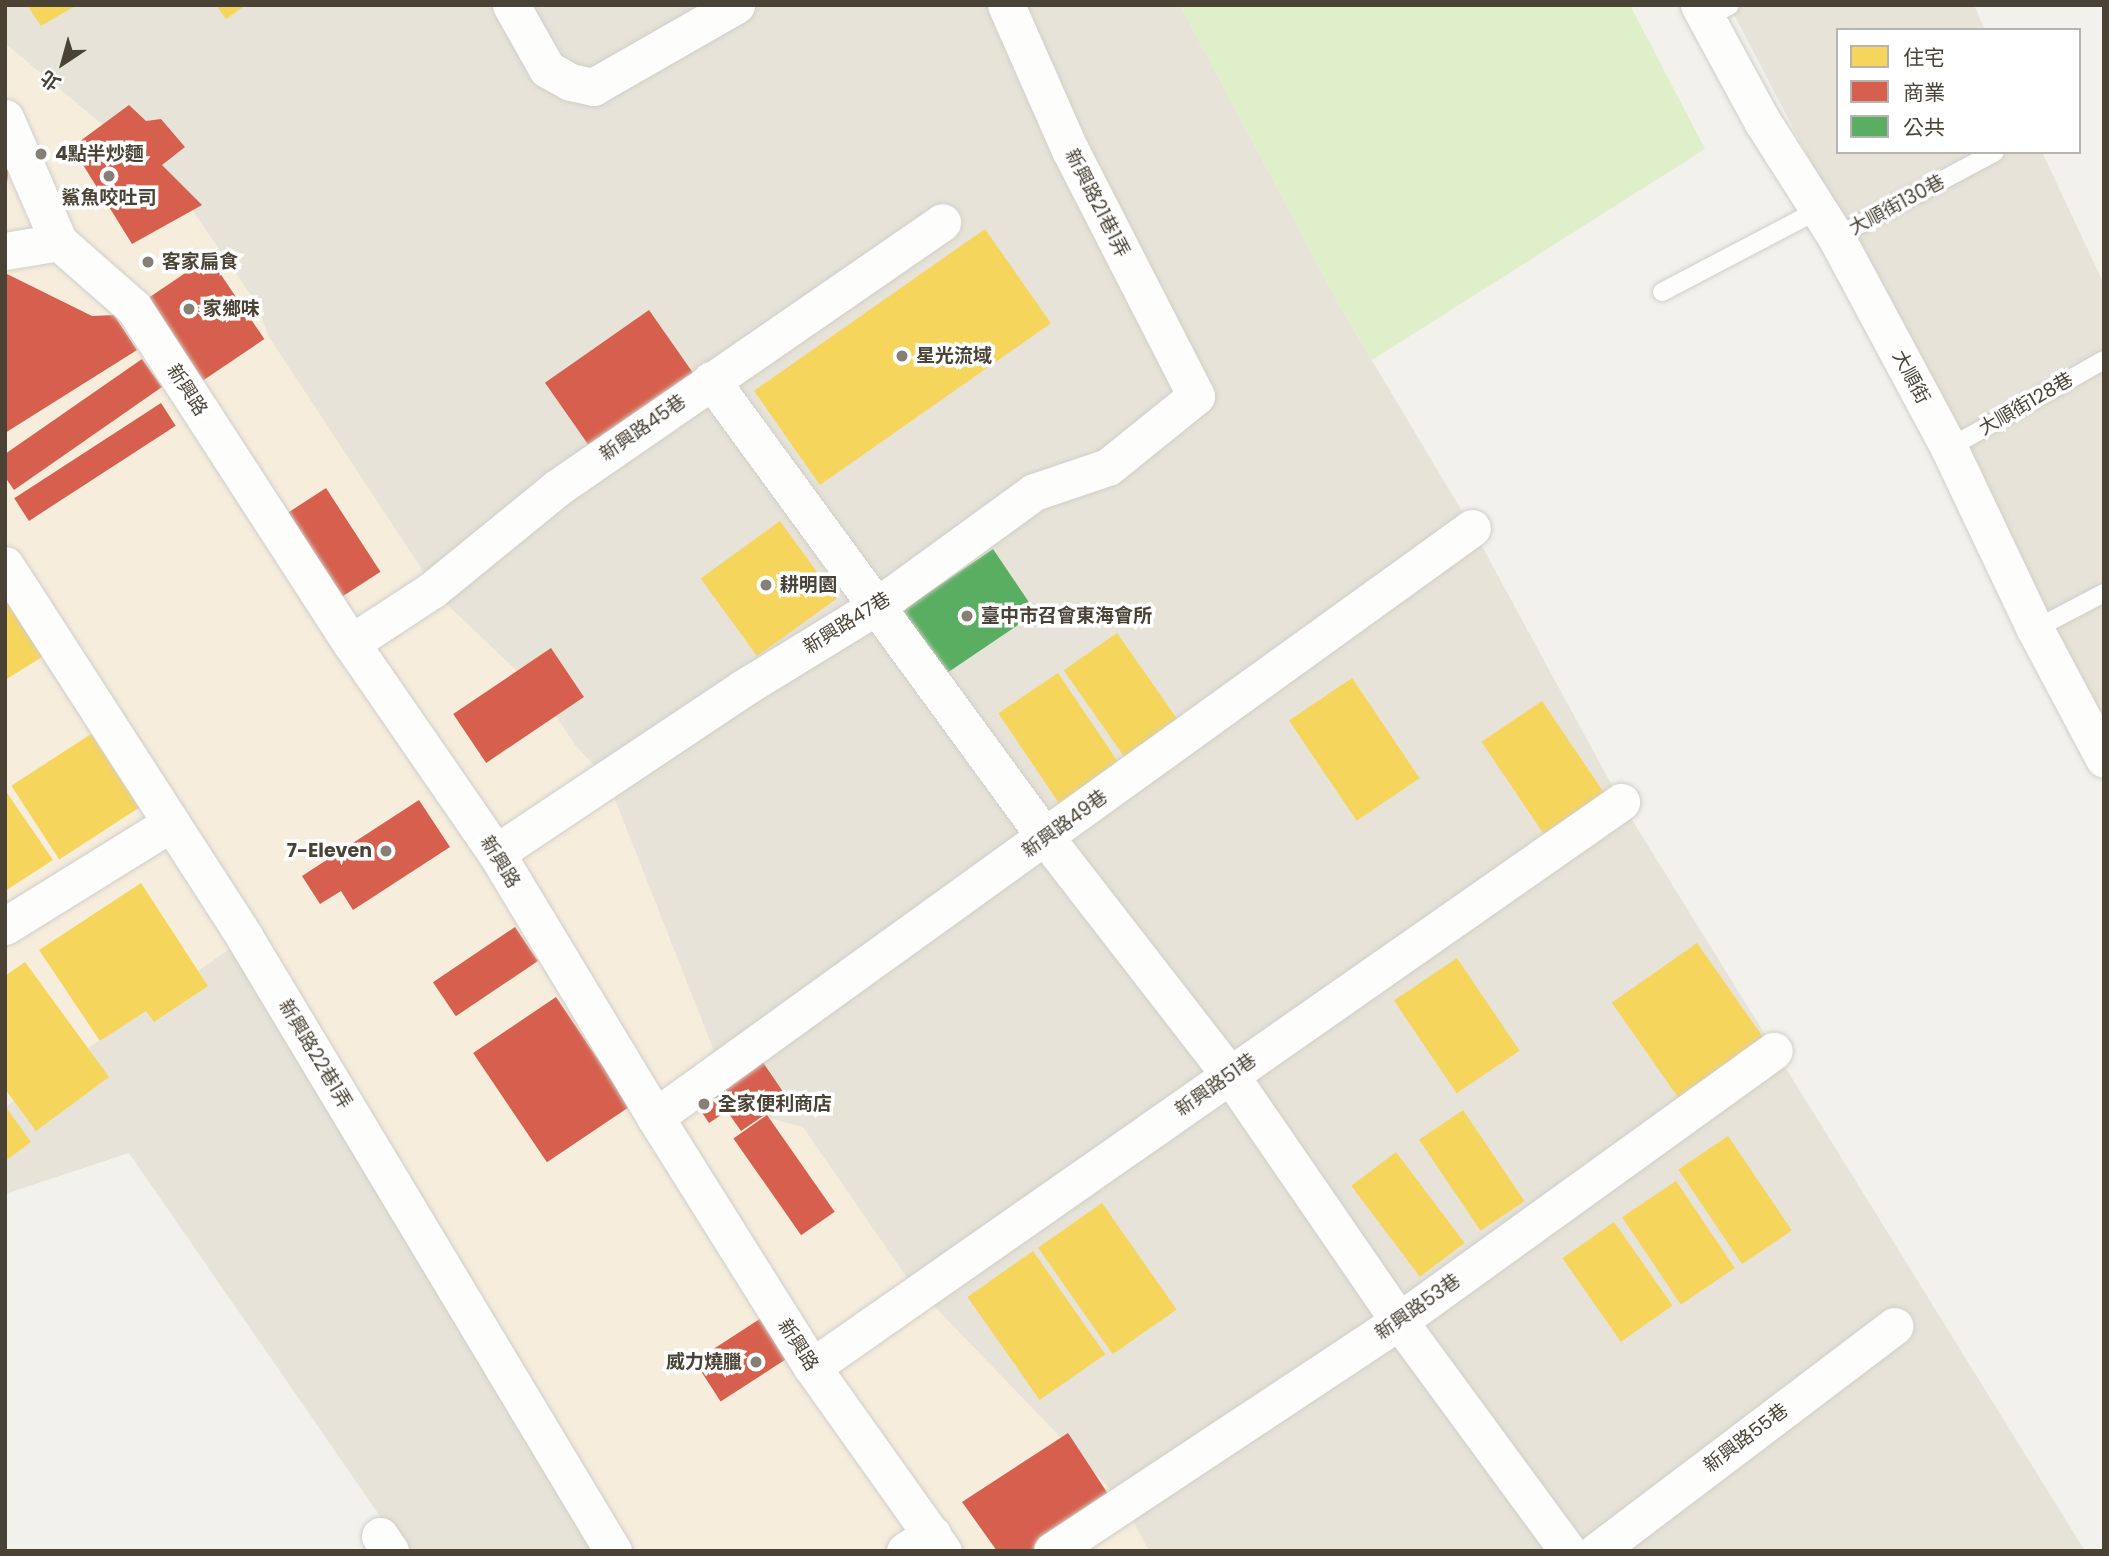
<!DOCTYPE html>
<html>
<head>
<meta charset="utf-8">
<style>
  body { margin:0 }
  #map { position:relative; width:2109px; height:1556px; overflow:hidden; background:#f2f1ec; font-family:Poppins,"Noto Sans TC",sans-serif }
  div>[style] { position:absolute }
  .residential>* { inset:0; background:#e7e3d8 }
  .commercial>* { inset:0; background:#f6eddd }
  .green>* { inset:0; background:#dfefc9 }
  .homes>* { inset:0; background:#f6d55c; transform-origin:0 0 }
  .shops>* { inset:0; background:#d6604d; transform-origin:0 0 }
  .public>* { inset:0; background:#5aae61; transform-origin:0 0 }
  .roads { filter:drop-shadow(0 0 2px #d0cec9) drop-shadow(0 0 2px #d0cec9) }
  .service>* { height:18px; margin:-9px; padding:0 9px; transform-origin:9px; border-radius:9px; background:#fdfdfc }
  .minor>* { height:37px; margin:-18.5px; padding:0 18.5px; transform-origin:18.5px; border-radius:18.5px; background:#fdfdfc }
  .dots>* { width:19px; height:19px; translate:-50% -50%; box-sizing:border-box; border:4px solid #fff; border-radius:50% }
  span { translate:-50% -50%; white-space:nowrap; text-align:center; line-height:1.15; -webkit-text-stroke:7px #fff; paint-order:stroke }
  .poi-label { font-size:19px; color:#4a4235; font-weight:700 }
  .left { translate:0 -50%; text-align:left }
  .right { translate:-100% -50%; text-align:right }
  .street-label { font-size:19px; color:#4a4235 }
  .frame { position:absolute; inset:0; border:7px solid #4a4235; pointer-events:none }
  .legend { position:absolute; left:1836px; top:28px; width:245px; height:126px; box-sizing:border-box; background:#fff; border:2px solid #b7b3ae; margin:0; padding:9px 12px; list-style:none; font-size:21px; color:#4a4235 }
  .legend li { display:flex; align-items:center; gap:14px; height:35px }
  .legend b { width:35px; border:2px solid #b7b3ae }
  .north { position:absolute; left:28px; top:28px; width:70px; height:70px; -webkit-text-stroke:5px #fff; paint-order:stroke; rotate:216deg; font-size:19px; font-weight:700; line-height:28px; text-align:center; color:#4a4235 }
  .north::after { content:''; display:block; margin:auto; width:24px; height:32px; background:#4a4235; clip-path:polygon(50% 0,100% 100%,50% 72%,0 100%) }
</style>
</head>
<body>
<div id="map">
  <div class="residential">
    <div style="clip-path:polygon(5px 5px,1180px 5px,1343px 312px,1472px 528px,1621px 802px,2085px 1551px,947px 1551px,5px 101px)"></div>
    <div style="clip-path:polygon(1729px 5px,1974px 5px,1985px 30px,1838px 30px,1838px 152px,2042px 152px,2104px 284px,2104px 747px,1965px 457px)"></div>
    <div style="clip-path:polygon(5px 279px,924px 1551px,368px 1551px,393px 1535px,129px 1153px,5px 1194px)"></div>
  </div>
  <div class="commercial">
    <div style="clip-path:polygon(5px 43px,111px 132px,186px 201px,255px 301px,269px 337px,427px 577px,432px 590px,543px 696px,575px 745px,607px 779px,716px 1056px,758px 1115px,803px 1127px,908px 1279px,1123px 1502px,1149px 1551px,625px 1551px,245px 938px,5px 1107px)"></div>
  </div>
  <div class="green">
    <div style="clip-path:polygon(1180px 5px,1630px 5px,1705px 149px,1372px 360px,1343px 312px)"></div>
  </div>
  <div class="homes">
    <div style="clip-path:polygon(27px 5px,77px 5px,41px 26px)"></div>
    <div style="clip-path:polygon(216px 5px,246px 5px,226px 19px)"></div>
    <div style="left:985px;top:229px;width:115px;height:282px;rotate:55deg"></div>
    <div style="left:780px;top:521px;width:96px;height:98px;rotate:54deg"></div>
    <div style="clip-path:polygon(5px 588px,47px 654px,5px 680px)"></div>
    <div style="left:1117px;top:633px;width:118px;height:65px;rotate:55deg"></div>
    <div style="left:1058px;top:673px;width:113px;height:72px;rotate:56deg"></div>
    <div style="left:1352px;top:678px;width:121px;height:76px;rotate:56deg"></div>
    <div style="left:1542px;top:701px;width:120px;height:73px;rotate:56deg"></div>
    <div style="left:91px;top:734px;width:88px;height:95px;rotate:57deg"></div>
    <div style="clip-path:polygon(5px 790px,53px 860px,5px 891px)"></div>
    <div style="clip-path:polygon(141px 883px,208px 986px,154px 1022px,146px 1011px,100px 1041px,39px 950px)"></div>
    <div style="left:1697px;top:943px;width:128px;height:104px;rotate:55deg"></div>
    <div style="left:1457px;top:958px;width:112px;height:76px;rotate:56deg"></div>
    <div style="clip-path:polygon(25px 962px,109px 1077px,36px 1131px,5px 1089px,5px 976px)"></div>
    <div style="clip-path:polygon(5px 1106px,31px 1142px,5px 1161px)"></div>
    <div style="left:1463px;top:1110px;width:110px;height:53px;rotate:56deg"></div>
    <div style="left:1728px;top:1136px;width:114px;height:60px;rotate:56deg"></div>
    <div style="left:1396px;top:1152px;width:114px;height:56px;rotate:53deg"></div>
    <div style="left:1676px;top:1181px;width:105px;height:65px;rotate:56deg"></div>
    <div style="left:1102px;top:1203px;width:130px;height:78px;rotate:55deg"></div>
    <div style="left:1614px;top:1222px;width:102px;height:63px;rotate:55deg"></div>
    <div style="left:1033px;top:1251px;width:126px;height:80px;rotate:55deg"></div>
  </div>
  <div class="shops">
    <div style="clip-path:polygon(129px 105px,146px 121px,161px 119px,185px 147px,162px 165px,202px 205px,132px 244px,72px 147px)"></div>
    <div style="clip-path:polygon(5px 151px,10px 154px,6px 192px,5px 192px)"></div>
    <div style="left:209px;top:257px;width:99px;height:74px;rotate:56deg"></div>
    <div style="clip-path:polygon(5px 273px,92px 316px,114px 315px,137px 350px,5px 433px)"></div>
    <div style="left:649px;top:310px;width:79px;height:127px;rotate:55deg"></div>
    <div style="clip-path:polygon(142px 359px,162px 387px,14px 490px,5px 477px,5px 454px)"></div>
    <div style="left:161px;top:403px;width:27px;height:175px;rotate:57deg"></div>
    <div style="left:326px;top:488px;width:100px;height:56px;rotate:57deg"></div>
    <div style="left:551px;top:648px;width:59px;height:118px;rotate:56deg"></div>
    <div style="clip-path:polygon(419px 800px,450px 847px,353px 910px,341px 891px,320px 904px,302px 876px)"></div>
    <div style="left:515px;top:927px;width:41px;height:99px;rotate:56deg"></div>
    <div style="left:556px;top:997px;width:132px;height:100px;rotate:56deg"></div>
    <div style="clip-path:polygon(747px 1039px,788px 1099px,741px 1131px,727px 1111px,709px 1123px,682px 1083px)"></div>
    <div style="left:767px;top:1115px;width:118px;height:41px;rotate:55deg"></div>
    <div style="left:775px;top:1309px;width:48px;height:96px;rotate:57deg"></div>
    <div style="clip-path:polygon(1068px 1433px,1112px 1500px,1037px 1551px,997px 1551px,962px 1502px)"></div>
  </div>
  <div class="public">
    <div style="left:993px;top:549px;width:77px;height:119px;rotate:56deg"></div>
  </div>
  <div class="roads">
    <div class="service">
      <div style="left:1707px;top:18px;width:26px;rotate:-29deg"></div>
      <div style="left:1836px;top:237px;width:180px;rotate:-28.1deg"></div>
      <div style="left:1662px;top:292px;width:176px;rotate:-27.7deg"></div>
      <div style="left:1949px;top:448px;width:178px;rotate:-29.6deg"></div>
      <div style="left:2035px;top:629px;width:78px;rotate:-27.6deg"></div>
    </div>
    <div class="minor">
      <div style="left:511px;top:5px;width:73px;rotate:60.6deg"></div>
      <div style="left:547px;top:69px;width:26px;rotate:29deg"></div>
      <div style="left:570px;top:82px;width:24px;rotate:12deg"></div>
      <div style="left:593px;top:87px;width:165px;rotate:-29.8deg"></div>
      <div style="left:1699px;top:5px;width:132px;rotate:61.5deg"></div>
      <div style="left:1762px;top:121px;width:138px;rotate:57.5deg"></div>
      <div style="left:1836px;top:237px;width:239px;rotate:61.8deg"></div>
      <div style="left:1949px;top:448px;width:200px;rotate:64.6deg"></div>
      <div style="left:2035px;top:629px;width:147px;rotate:62deg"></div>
      <div style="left:5px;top:118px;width:135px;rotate:66.5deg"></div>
      <div style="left:5px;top:251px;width:55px;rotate:-9.5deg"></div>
      <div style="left:59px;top:242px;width:100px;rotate:41.3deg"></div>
      <div style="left:134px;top:308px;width:399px;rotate:57.1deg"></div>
      <div style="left:351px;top:643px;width:255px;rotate:55.4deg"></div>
      <div style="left:496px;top:853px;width:308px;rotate:58.9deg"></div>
      <div style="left:655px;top:1117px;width:295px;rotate:57.9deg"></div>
      <div style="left:812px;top:1367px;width:226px;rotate:54.6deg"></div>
      <div style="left:711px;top:380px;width:567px;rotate:53.82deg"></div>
      <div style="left:1046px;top:838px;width:300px;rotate:52.2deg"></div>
      <div style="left:1230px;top:1075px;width:298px;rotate:55.5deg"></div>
      <div style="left:1399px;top:1321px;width:285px;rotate:53.7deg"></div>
      <div style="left:5px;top:565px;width:444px;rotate:57.2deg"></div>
      <div style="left:245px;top:938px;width:715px;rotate:59.02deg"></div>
      <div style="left:351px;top:643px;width:97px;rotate:-33.2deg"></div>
      <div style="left:432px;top:590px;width:161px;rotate:-39.2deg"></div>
      <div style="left:557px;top:488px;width:468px;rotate:-34.6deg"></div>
      <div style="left:496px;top:853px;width:297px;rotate:-33.7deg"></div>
      <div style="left:743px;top:688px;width:157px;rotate:-31.5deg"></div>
      <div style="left:877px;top:606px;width:194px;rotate:-36deg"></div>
      <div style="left:1034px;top:492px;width:78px;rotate:-18.7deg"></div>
      <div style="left:1108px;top:467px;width:113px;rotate:-38.9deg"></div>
      <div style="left:1196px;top:396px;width:276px;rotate:-117.1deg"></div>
      <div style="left:1070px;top:150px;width:158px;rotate:-113.8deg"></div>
      <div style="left:5px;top:926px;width:195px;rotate:-31.8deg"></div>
      <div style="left:655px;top:1117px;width:1007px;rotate:-35.79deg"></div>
      <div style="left:812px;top:1367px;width:987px;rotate:-34.93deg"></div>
      <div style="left:380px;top:1536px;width:18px;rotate:56deg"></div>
      <div style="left:905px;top:1551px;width:32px;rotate:-32deg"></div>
      <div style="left:1052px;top:1551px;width:416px;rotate:-33.5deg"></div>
      <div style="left:1399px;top:1321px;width:462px;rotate:-35.8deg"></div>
      <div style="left:1597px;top:1551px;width:373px;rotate:-37.1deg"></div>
    </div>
  </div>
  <div class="dots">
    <div style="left:41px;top:154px;background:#857f75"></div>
    <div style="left:109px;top:176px;background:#857f75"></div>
    <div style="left:148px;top:262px;background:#857f75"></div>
    <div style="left:189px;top:309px;background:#857f75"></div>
    <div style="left:902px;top:356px;background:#857f75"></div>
    <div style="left:766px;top:585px;background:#857f75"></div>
    <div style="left:967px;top:616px;background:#857f75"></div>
    <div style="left:386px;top:851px;background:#857f75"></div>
    <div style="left:704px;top:1104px;background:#857f75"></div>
    <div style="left:756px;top:1362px;background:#857f75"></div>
  </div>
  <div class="poi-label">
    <span class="left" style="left:55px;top:154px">4點半炒麵</span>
    <span style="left:109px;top:198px">鯊魚咬吐司</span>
    <span class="left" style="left:162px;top:262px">客家扁食</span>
    <span class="left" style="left:203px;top:309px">家鄉味</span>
    <span class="left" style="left:916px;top:356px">星光流域</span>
    <span class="left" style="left:780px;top:585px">耕明園</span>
    <span class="left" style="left:981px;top:616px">臺中市召會東海會所</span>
    <span class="right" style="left:372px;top:851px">7-Eleven</span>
    <span class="left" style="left:718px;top:1104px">全家便利商店</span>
    <span class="right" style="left:742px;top:1362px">威力燒臘</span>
  </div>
  <div class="street-label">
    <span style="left:1097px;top:203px;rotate:63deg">新興路21巷1弄</span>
    <span style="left:1897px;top:205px;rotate:-28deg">大順街130巷</span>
    <span style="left:1911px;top:377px;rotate:62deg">大順街</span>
    <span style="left:187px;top:390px;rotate:57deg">新興路</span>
    <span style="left:2026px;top:404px;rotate:-30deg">大順街128巷</span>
    <span style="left:643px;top:428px;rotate:-35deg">新興路45巷</span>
    <span style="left:847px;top:623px;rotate:-32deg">新興路47巷</span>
    <span style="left:1065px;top:824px;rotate:-36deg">新興路49巷</span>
    <span style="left:500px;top:862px;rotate:58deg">新興路</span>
    <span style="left:315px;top:1054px;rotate:59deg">新興路22巷1弄</span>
    <span style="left:1216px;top:1085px;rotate:-35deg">新興路51巷</span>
    <span style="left:1418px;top:1307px;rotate:-35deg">新興路53巷</span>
    <span style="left:798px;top:1345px;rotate:57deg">新興路</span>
    <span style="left:1746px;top:1438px;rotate:-37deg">新興路55巷</span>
  </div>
  <div class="frame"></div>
  <ul class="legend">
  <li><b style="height:19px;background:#f6d55c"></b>住宅</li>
  <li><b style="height:19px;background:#d6604d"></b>商業</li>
  <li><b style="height:19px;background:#5aae61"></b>公共</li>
  </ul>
  <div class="north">北</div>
</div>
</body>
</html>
